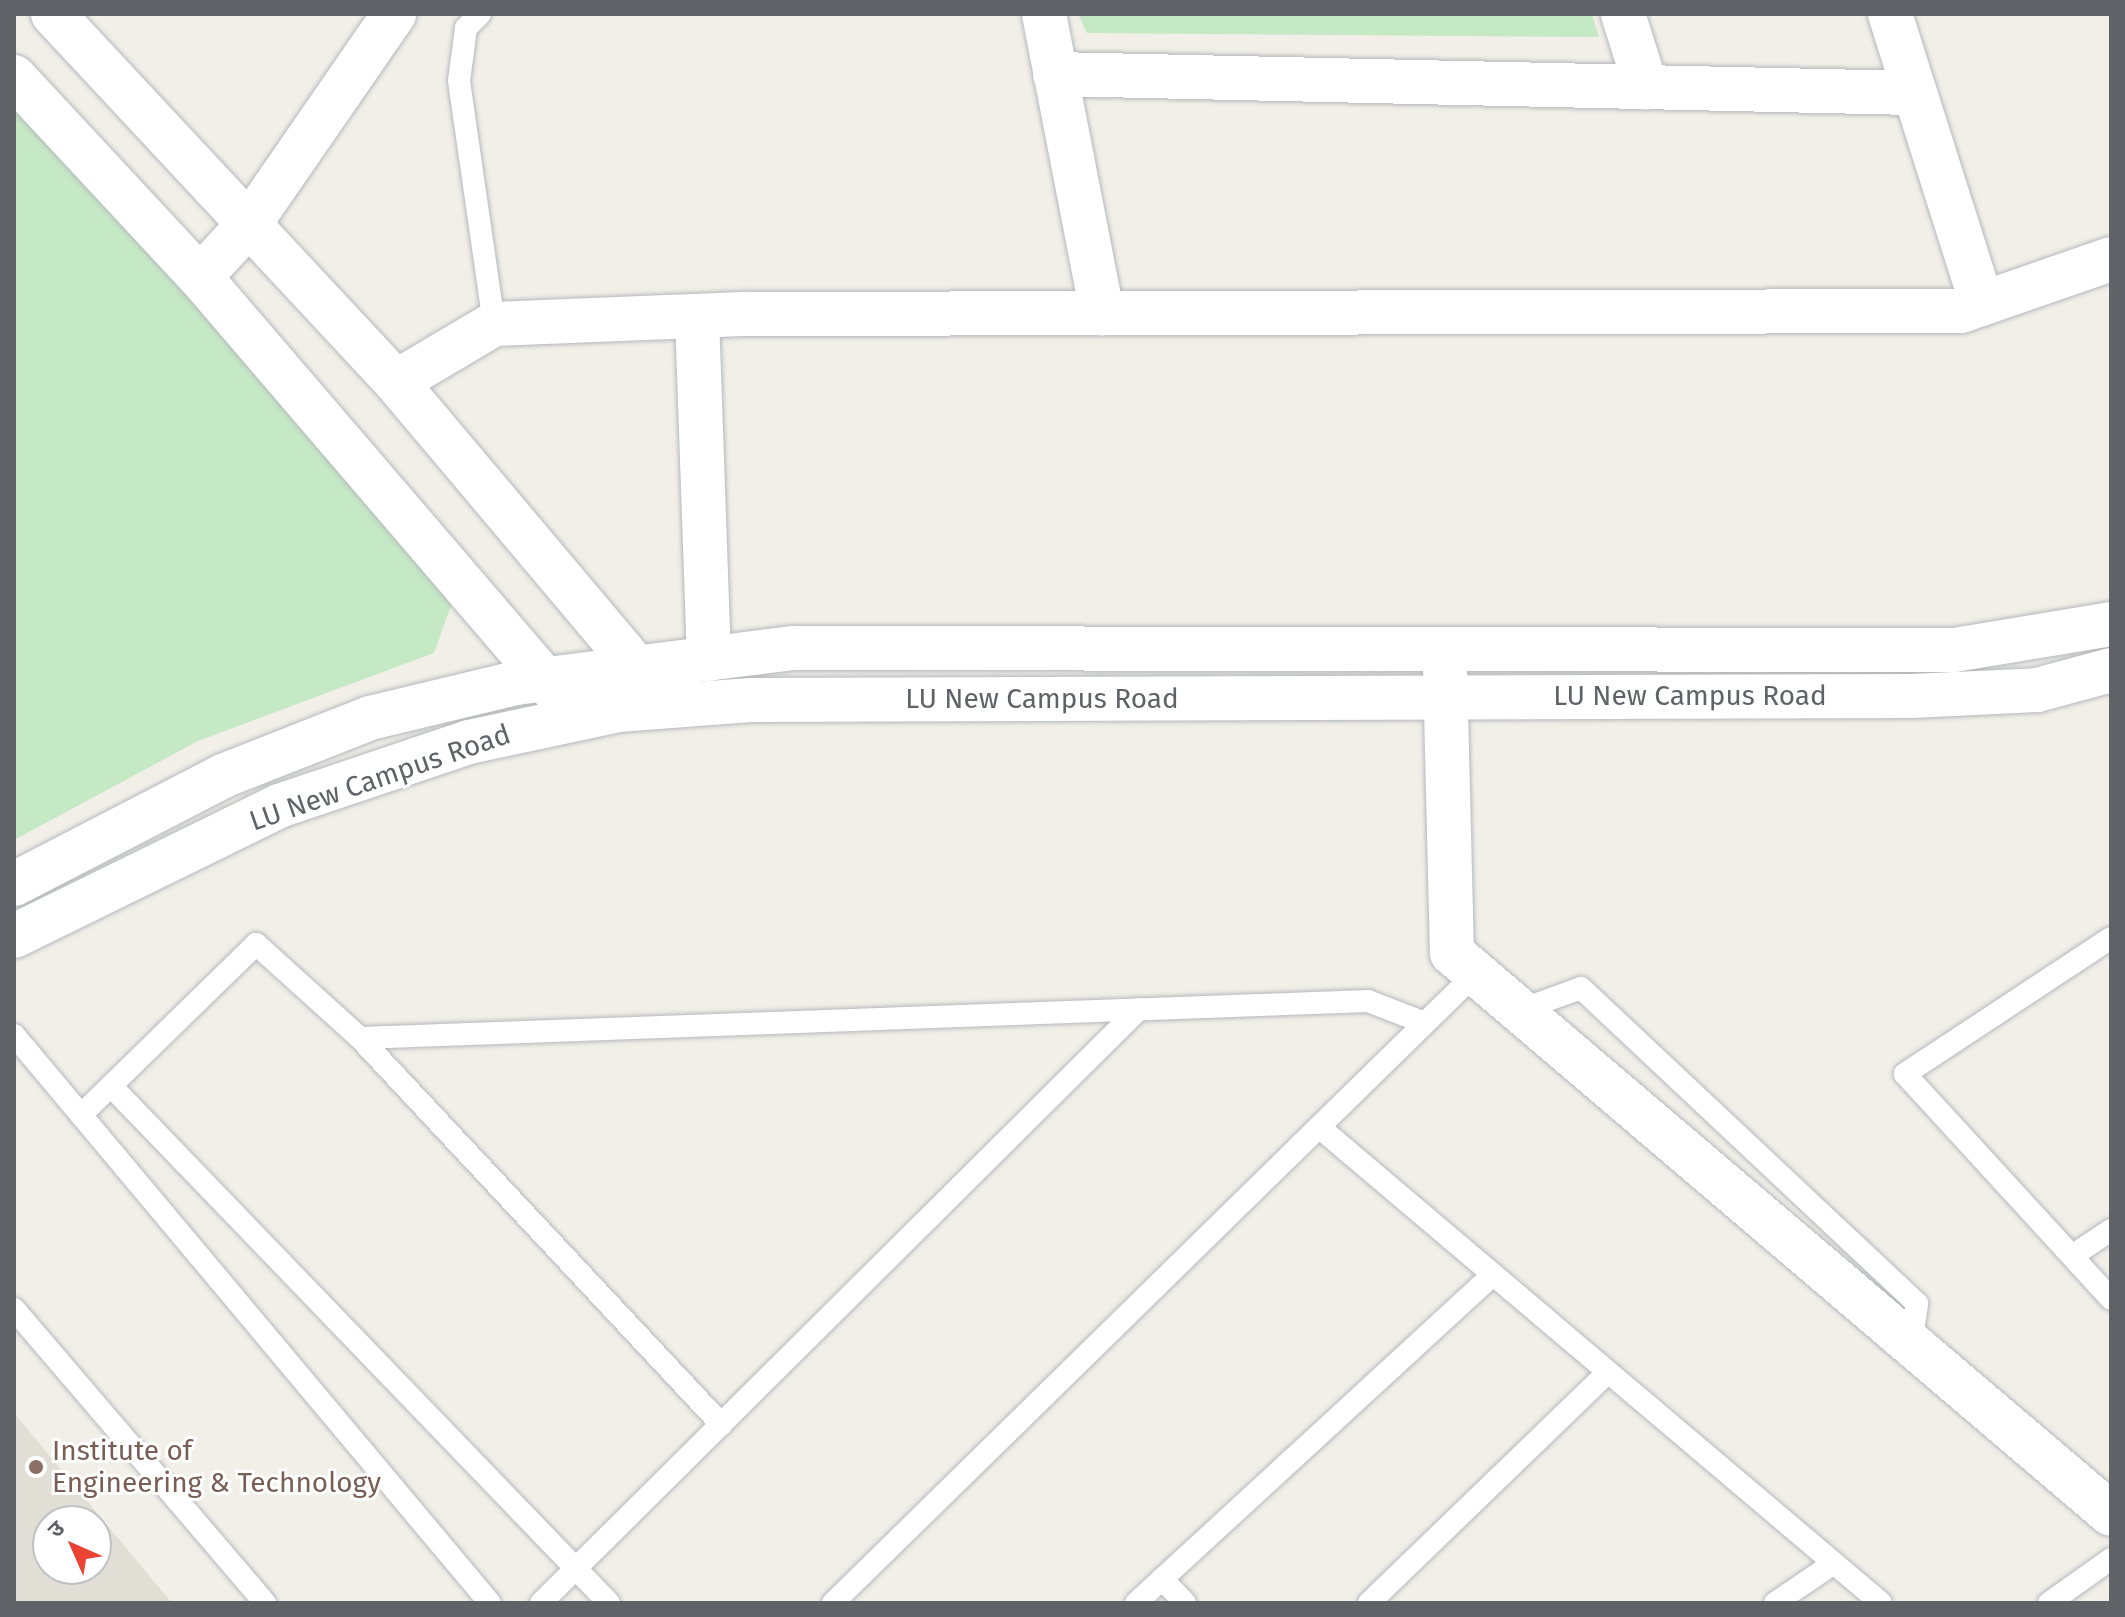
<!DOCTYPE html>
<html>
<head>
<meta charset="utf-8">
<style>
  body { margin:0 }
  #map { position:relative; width:2125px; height:1617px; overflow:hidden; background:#f1efe8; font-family:"Fira Sans","Noto Sans Devanagari",sans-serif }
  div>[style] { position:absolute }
  .education>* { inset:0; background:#e1ded6 }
  .green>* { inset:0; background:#c5e8c5 }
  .roads { filter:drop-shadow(0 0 2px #b5b8bc) drop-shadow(0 0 2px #b5b8bc) }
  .service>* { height:22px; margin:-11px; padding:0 11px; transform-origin:11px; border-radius:11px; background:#fff }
  .minor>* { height:44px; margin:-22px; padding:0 22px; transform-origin:22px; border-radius:22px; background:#fff }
  .tertiary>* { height:44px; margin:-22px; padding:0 22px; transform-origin:22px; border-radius:22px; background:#fff }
  .dots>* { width:22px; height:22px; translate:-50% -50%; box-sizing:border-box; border:4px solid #fff; border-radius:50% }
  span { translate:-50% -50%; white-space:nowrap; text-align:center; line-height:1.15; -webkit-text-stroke:6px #fff; paint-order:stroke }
  .street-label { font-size:28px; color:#5f6368 }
  .education-label { font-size:28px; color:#785e54 }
  .left { translate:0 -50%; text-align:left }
  .frame { position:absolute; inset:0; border:16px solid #5f6368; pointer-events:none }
  .north { position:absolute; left:32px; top:1505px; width:80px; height:80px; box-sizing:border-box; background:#fff; border:2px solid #bfc1c3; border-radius:50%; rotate:315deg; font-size:22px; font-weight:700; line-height:32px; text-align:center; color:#5f6368 }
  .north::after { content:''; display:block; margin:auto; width:28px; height:36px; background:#ea4335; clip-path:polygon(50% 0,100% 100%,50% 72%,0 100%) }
</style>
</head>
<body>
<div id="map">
  <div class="education">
    <div style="clip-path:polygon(evenodd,14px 1413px,172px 1603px,14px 1603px,14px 1413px,48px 1521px,96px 1521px,96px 1569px,48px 1569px,48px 1521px)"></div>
  </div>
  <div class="green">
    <div style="clip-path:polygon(1592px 14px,1599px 37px,1087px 33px,1079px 16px)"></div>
    <div style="clip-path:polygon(23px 106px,454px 597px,434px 653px,198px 741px,14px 840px,14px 108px)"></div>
  </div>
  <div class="roads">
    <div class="service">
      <div style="left:480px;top:14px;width:20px;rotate:135deg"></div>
      <div style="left:466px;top:28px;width:53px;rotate:97.5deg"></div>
      <div style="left:459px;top:81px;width:246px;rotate:81.8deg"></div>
      <div style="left:2111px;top:938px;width:247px;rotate:146.6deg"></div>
      <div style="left:1905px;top:1074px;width:305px;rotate:47.5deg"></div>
      <div style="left:1515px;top:1012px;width:70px;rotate:-20deg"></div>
      <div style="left:1581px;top:988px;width:461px;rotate:43.2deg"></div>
      <div style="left:1917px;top:1304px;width:41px;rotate:98.3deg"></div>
      <div style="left:14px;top:1035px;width:741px;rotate:50.04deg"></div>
      <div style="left:360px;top:1038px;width:1009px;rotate:-2.1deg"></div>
      <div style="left:1368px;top:1001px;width:61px;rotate:21.1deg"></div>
      <div style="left:111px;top:1086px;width:718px;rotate:46.07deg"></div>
      <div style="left:81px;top:1115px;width:245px;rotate:-44.3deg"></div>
      <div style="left:256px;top:944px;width:140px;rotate:42.1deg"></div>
      <div style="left:360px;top:1038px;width:529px;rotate:46.92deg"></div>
      <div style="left:1319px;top:1127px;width:736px;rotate:40.26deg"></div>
      <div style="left:2072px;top:1256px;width:47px;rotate:-33.7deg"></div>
      <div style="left:14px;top:1309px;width:387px;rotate:49.5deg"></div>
      <div style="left:1162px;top:1579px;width:33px;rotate:46deg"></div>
      <div style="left:541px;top:1603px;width:843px;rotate:-44.81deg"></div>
      <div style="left:833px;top:1603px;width:897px;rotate:-44.41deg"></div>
      <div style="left:1136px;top:1603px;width:485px;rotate:-42.6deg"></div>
      <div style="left:1369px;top:1603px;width:332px;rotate:-44deg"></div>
      <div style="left:1775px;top:1603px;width:71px;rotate:-34.1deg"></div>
      <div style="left:2049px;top:1603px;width:76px;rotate:-35.4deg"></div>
    </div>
    <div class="minor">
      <div style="left:53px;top:14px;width:503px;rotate:47.01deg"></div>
      <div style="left:396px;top:382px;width:407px;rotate:49.9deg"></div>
      <div style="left:1044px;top:14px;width:305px;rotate:79deg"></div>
      <div style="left:1623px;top:14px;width:77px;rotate:72.5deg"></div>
      <div style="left:1890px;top:14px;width:304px;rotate:72.4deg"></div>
      <div style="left:1055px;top:74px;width:860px;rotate:1.27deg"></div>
      <div style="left:14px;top:77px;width:273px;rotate:47.1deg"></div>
      <div style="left:200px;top:277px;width:561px;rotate:49.41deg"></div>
      <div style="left:200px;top:277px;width:74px;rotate:-47.2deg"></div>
      <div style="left:250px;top:223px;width:254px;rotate:-55.4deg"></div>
      <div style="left:697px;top:316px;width:343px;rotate:88deg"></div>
      <div style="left:396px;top:382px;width:114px;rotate:-30.6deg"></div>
      <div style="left:494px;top:324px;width:254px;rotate:-2.3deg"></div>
      <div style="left:748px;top:314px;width:1213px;rotate:-0.14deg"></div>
      <div style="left:1961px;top:311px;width:159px;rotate:-19.1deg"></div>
    </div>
    <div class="tertiary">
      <div style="left:1445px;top:669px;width:284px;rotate:88.6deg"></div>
      <div style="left:1452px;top:953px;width:865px;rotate:40.41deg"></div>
      <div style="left:14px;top:884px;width:235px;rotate:-27.3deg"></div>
      <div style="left:223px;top:776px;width:158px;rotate:-21.5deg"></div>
      <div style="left:370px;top:718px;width:150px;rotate:-13.5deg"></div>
      <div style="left:516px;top:683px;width:278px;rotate:-7.2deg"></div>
      <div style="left:792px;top:648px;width:1162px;rotate:0.1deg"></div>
      <div style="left:1954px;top:650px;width:159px;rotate:-9.4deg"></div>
      <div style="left:14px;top:936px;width:295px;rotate:-26.1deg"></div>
      <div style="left:279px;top:806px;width:200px;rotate:-18.6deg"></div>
      <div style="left:469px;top:742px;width:152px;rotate:-12.1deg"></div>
      <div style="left:618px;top:710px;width:133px;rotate:-4.3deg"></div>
      <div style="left:751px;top:700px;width:1161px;rotate:-0.2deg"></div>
      <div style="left:1912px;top:696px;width:125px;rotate:-2.7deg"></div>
      <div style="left:2037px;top:690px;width:77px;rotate:-15.1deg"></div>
    </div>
  </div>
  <div class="dots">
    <div style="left:36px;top:1467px;background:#8d6e63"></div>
  </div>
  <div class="street-label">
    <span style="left:1690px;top:696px">LU New Campus Road</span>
    <span style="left:1042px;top:699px">LU New Campus Road</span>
    <span style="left:380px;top:778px;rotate:-19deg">LU New Campus Road</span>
  </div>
  <div class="education-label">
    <span class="left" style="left:52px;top:1467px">Institute of<br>Engineering &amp; Technology</span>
  </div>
  <div class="frame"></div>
  <div class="north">उ</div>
</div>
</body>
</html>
